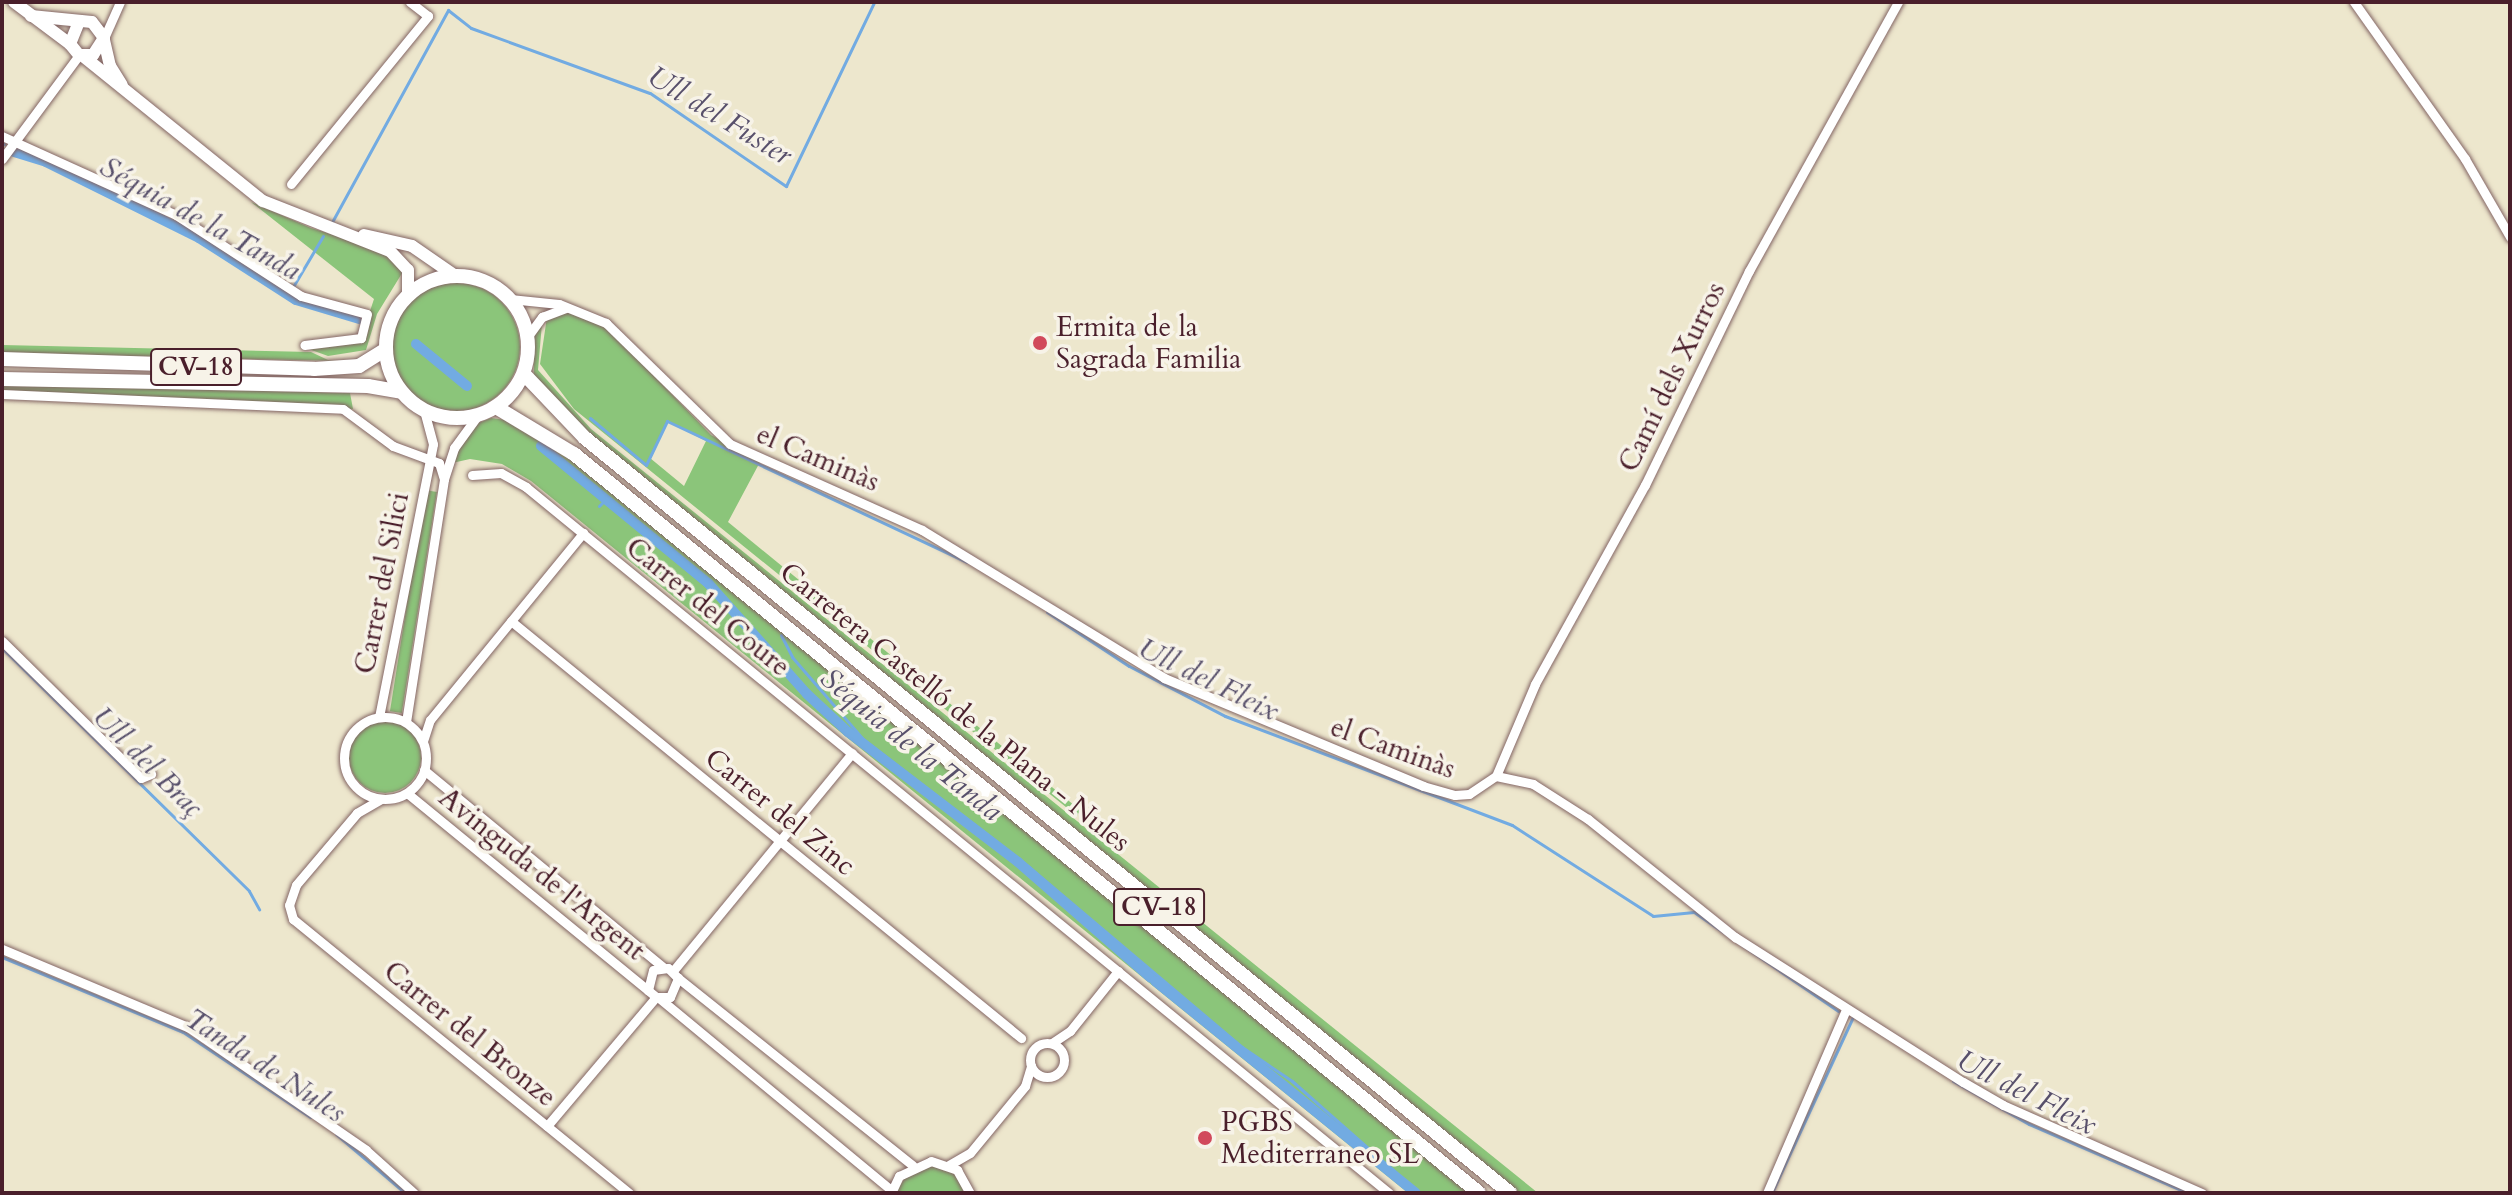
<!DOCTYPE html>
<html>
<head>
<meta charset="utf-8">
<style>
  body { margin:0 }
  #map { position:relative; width:2512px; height:1195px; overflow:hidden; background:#ede7cd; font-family:Cardo,serif }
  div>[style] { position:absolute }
  .green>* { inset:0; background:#8bc57a; transform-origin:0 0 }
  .round { border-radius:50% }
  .stream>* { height:3px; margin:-1.5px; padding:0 1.5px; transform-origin:1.5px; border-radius:1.5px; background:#72abe2 }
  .canal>* { height:10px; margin:-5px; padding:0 5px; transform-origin:5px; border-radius:5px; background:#72abe2 }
  .roads { filter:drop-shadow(0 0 2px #836564) drop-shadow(0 0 2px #836564) }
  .street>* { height:9px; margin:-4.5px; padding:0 4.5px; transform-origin:4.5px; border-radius:4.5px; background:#fff }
  .street>.ring { margin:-4.5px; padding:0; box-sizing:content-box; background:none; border:9px solid #fff; border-radius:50% }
  .secondary>* { height:12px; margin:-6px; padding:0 6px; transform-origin:6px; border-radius:6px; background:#fff }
  .primary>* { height:14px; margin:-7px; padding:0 7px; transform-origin:7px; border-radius:7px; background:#fff }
  .primary>.ring { margin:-7px; padding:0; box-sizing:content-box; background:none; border:14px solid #fff; border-radius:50% }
  .dots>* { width:22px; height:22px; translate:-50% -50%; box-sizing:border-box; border:4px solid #f7f3e8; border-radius:50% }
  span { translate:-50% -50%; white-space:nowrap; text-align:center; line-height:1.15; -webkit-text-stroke:7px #f7f3e8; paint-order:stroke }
  .shield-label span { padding:2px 6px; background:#f7f3e8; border:2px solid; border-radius:6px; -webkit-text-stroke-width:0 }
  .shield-label { font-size:26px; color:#4a1f2b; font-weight:700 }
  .poi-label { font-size:28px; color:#4a1f2b }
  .left { translate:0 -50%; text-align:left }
  .street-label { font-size:28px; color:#4a1f2b }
  .water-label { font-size:30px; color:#58506b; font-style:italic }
  .frame { position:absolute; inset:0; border:4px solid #4a1f2b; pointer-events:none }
</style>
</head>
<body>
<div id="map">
  <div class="green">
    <div style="clip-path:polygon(251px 202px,311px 228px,382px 250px,404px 270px,377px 314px,366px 350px,328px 356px,306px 348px,361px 338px,374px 299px)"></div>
    <div class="round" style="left:392px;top:283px;width:128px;height:128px"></div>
    <div style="clip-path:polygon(evenodd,568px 310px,605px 325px,711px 435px,760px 462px,728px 522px,1080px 810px,1077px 816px,574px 409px,540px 364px,547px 317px,568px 310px,667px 421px,706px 441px,684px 486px,650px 458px,667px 421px)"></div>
    <div style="clip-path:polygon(542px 323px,538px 370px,591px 429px,1538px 1193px,1519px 1193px,577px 425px,534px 377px,533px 338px)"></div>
    <div style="clip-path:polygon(2px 345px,311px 352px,328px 360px,352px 361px,2px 355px)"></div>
    <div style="clip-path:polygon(2px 384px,350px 393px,353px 409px,2px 390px)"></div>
    <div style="clip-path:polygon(491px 418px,513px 421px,546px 439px,1472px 1193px,1408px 1193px,531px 481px,502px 464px,470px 459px,452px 463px,459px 443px,476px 424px)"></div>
    <div style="left:425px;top:490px;width:12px;height:224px;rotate:9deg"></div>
    <div class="round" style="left:349px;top:721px;width:72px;height:72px"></div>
    <div style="clip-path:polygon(931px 1164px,953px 1172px,966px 1193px,895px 1193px,909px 1172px)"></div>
  </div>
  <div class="stream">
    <div style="left:2px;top:144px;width:2px"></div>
    <div style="left:20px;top:151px;width:20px;rotate:20deg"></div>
    <div style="left:90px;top:181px;width:133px;rotate:28.3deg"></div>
    <div style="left:332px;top:222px;width:242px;rotate:-61.3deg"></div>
    <div style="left:448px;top:10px;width:29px;rotate:38deg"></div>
    <div style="left:471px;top:28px;width:190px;rotate:20deg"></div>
    <div style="left:650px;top:93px;width:165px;rotate:34.4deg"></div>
    <div style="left:786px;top:186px;width:204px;rotate:-64.4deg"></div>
    <div style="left:294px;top:285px;width:57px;rotate:-59.4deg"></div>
    <div style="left:590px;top:418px;width:73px;rotate:40deg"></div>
    <div style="left:646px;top:465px;width:49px;rotate:-64.5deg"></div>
    <div style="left:667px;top:421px;width:331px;rotate:25.2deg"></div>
    <div style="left:599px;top:506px;width:7px;rotate:-45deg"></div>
    <div style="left:604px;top:501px;width:129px;rotate:39.6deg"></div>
    <div style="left:703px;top:583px;width:154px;rotate:46.8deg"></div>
    <div style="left:1047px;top:612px;width:98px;rotate:33.4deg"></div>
    <div style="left:1129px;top:666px;width:108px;rotate:27.5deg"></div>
    <div style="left:1225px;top:716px;width:307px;rotate:20.8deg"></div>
    <div style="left:1512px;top:825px;width:168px;rotate:32.8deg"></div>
    <div style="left:1653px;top:916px;width:41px;rotate:-5.6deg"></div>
    <div style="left:1694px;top:912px;width:175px;rotate:34.5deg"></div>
    <div style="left:781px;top:635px;width:25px;rotate:63deg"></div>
    <div style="left:792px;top:657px;width:108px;rotate:49.1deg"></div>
    <div style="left:863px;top:739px;width:210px;rotate:37.6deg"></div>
    <div style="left:1029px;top:867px;width:279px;rotate:40.2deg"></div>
    <div style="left:1242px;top:1047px;width:60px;rotate:34.2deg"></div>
    <div style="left:1292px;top:1081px;width:169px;rotate:41.4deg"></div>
    <div style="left:2px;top:648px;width:346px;rotate:44.5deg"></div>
    <div style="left:249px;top:891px;width:21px;rotate:61deg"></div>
    <div style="left:2px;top:957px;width:196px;rotate:22.5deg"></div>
    <div style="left:183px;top:1032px;width:153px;rotate:33.8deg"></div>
    <div style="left:1953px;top:1081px;width:87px;rotate:29.5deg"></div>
    <div style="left:2029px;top:1124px;width:173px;rotate:23.5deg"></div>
    <div style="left:336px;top:1134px;width:91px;rotate:40.5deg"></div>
    <div style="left:1773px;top:1190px;width:191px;rotate:-65.2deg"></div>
  </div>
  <div class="canal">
    <div style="left:14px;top:152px;width:34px;rotate:17deg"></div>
    <div style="left:46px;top:162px;width:171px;rotate:26.4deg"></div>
    <div style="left:199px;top:238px;width:115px;rotate:32.6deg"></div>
    <div style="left:296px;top:300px;width:73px;rotate:16.7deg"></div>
    <div style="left:416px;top:344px;width:66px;rotate:39.5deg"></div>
    <div style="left:541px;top:446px;width:217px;rotate:39.4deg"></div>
    <div style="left:709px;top:584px;width:147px;rotate:48.3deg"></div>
    <div style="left:807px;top:694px;width:56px;rotate:42.8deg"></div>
    <div style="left:848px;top:732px;width:214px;rotate:37.4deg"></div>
    <div style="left:1018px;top:862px;width:176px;rotate:41.1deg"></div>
    <div style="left:1155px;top:981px;width:336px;rotate:39.1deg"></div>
  </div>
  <div class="roads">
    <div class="street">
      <div style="left:2354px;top:2px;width:192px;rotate:54.7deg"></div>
      <div style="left:2465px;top:159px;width:90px;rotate:60deg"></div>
      <div style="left:104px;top:38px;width:39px;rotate:-66deg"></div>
      <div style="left:2px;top:136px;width:191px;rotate:24.4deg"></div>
      <div style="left:176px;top:215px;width:149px;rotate:32.9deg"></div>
      <div style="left:301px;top:296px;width:68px;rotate:15.3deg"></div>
      <div style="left:367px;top:314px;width:25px;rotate:104deg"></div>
      <div style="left:361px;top:338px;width:57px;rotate:173deg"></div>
      <div style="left:2px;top:159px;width:129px;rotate:-53.5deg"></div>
      <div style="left:291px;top:184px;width:217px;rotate:-50.8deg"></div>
      <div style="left:428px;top:16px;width:23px;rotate:-142deg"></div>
      <div style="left:510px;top:299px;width:49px;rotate:5.8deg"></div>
      <div style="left:559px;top:304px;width:51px;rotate:22deg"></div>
      <div style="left:606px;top:323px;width:173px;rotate:44.3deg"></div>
      <div style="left:730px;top:444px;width:210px;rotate:24.1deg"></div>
      <div style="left:922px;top:530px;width:284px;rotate:31.4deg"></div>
      <div style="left:1164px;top:678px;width:281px;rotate:22.6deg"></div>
      <div style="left:1423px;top:786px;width:33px;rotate:16deg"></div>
      <div style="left:1455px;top:795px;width:14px;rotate:-4deg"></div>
      <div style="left:1469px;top:794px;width:32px;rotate:-34deg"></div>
      <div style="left:1496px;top:776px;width:38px;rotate:12deg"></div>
      <div style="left:1533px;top:784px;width:65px;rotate:32.5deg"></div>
      <div style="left:1588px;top:819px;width:189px;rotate:38.8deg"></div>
      <div style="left:1735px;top:937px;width:270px;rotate:32.5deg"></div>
      <div style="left:1963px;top:1082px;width:46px;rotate:29.9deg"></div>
      <div style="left:2003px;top:1105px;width:218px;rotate:23.9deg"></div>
      <div style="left:528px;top:336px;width:24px;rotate:-54deg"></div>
      <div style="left:542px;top:317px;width:26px;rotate:-21deg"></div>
      <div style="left:2px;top:394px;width:341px;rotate:2.5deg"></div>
      <div style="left:343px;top:409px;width:62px;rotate:36.5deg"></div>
      <div style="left:393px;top:446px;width:49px;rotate:20.3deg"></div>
      <div style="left:439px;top:463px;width:17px;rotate:73deg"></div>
      <div style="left:472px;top:475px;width:29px;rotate:-4deg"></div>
      <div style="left:501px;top:473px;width:29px;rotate:29deg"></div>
      <div style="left:526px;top:487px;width:1115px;rotate:39.29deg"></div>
      <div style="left:511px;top:621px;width:659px;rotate:39.27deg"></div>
      <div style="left:2px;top:641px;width:195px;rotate:44.6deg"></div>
      <div style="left:141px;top:778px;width:11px;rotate:-22deg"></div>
      <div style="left:379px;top:717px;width:278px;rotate:-78.8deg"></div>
      <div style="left:433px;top:444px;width:34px;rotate:-105deg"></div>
      <div class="ring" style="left:344px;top:717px;width:73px;height:73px"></div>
      <div style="left:406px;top:722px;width:246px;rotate:-81.1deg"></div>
      <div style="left:444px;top:479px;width:33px;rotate:-72deg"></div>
      <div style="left:454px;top:448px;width:41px;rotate:-54deg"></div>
      <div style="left:423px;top:741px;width:22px;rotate:-72deg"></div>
      <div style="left:430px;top:720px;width:242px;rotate:-50.7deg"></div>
      <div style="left:424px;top:770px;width:310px;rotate:39.5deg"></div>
      <div style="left:1496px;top:776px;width:100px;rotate:-67deg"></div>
      <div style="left:1535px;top:684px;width:227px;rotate:-61.1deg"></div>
      <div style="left:1645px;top:485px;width:238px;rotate:-64.1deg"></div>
      <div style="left:1749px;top:271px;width:308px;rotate:-61deg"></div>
      <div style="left:407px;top:793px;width:322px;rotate:39.3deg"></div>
      <div style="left:656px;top:997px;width:14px"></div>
      <div style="left:670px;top:997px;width:21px;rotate:-67deg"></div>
      <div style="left:678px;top:978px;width:14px;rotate:-135deg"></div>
      <div style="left:668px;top:968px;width:15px;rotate:172deg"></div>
      <div style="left:653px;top:970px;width:21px;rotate:104deg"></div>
      <div style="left:381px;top:799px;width:28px;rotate:150deg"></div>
      <div style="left:357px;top:813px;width:94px;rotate:130.3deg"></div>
      <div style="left:296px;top:885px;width:21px;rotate:109deg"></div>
      <div style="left:289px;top:905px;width:15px;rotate:74deg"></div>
      <div style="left:293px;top:919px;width:434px;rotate:39.2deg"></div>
      <div style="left:2px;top:949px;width:202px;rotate:22.8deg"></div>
      <div style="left:188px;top:1027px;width:216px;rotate:34.6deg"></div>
      <div style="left:366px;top:1150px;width:64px;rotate:41.9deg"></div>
      <div style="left:673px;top:971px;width:282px;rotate:-50.6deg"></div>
      <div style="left:678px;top:978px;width:300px;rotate:38.6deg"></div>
      <div style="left:659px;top:998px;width:301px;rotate:39.6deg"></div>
      <div class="ring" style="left:1030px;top:1043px;width:25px;height:25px"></div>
      <div style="left:1052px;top:1043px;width:22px;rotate:-34deg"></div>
      <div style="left:1070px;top:1031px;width:77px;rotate:-51.3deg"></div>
      <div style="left:547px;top:1126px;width:169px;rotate:-49.8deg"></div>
      <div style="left:949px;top:1165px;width:24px;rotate:-30deg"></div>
      <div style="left:970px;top:1153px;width:87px;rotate:-50.6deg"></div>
      <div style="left:1025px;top:1086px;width:21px;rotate:-73deg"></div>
      <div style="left:891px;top:1193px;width:19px;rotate:-65deg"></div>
      <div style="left:899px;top:1176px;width:35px;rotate:-25deg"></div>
      <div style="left:931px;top:1161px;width:28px;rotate:19deg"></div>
      <div style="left:957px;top:1170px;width:26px;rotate:61deg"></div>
      <div style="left:1767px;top:1193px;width:199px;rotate:-66.7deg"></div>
    </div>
    <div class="secondary">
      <div style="left:14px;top:2px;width:70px;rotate:36.9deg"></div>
      <div style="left:31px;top:16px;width:61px;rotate:5.6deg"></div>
      <div style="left:92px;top:22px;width:20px;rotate:53deg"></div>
      <div style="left:104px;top:38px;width:20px;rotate:123deg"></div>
      <div style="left:93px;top:55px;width:14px;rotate:180deg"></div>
      <div style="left:79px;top:55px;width:14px;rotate:-129deg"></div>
      <div style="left:70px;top:44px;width:22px;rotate:-68deg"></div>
      <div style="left:104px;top:40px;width:27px;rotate:77deg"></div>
      <div style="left:110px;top:66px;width:22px;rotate:58deg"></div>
      <div style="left:83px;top:56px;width:231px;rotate:38.9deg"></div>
      <div style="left:263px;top:201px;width:136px;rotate:21.5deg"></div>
      <div style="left:390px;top:251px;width:26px;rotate:47deg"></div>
      <div style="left:408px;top:270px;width:24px;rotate:90deg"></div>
      <div style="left:364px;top:235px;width:49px;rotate:12.9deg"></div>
      <div style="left:412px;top:246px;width:51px;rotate:34.6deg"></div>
    </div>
    <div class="primary">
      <div class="ring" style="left:386px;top:276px;width:128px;height:128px"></div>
      <div style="left:2px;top:359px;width:312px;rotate:1.8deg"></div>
      <div style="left:314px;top:369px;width:45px;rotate:-3.8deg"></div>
      <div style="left:359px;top:366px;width:31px;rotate:-32deg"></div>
      <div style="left:524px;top:374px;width:88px;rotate:46.4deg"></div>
      <div style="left:585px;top:438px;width:1194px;rotate:39.22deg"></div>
      <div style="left:2px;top:379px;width:366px;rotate:1.1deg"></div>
      <div style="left:368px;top:386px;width:34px;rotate:10deg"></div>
      <div style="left:496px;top:407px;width:91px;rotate:31.1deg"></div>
      <div style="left:574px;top:454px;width:1168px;rotate:39.23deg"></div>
    </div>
  </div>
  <div class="dots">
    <div style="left:1040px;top:343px;background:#d1495b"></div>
    <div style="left:1205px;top:1138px;background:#d1495b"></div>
  </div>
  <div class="shield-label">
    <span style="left:196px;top:367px">CV-18</span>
    <span style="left:1159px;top:907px">CV-18</span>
  </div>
  <div class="poi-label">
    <span class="left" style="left:1056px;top:343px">Ermita de la<br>Sagrada Familia</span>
    <span class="left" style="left:1221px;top:1138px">PGBS<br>Mediterraneo SL</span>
  </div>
  <div class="street-label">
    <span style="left:1672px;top:377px;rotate:-64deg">Camí dels Xurros</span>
    <span style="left:818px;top:458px;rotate:23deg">el Caminàs</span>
    <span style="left:382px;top:583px;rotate:-79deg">Carrer del Silici</span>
    <span style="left:708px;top:607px;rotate:39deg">Carrer del Coure</span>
    <span style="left:955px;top:707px;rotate:39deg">Carretera Castelló de la Plana - Nules</span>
    <span style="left:1393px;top:748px;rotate:20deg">el Caminàs</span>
    <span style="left:780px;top:812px;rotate:39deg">Carrer del Zinc</span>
    <span style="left:542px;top:874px;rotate:39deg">Avinguda de l'Argent</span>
    <span style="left:470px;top:1034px;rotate:39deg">Carrer del Bronze</span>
  </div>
  <div class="water-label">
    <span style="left:719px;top:116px;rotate:31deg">Ull del Fuster</span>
    <span style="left:200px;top:219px;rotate:29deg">Séquia de la Tanda</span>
    <span style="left:1208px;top:680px;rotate:26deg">Ull del Fleix</span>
    <span style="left:911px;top:745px;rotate:39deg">Séquia de la Tanda</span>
    <span style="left:147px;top:762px;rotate:45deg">Ull del Braç</span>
    <span style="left:265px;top:1066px;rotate:33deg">Tanda de Nules</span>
    <span style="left:2026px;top:1093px;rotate:27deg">Ull del Fleix</span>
  </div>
  <div class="frame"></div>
</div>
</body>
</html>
